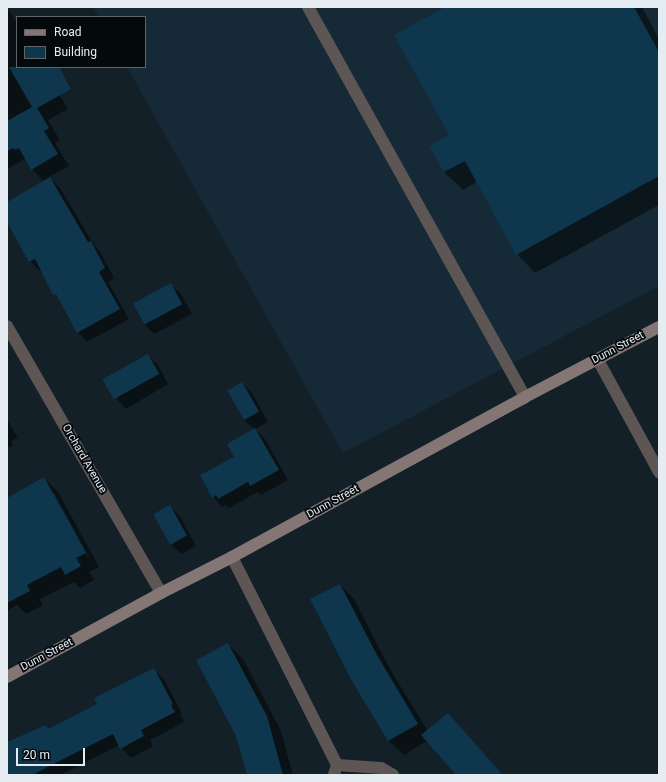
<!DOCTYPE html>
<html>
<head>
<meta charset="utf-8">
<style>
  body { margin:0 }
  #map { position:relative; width:666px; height:782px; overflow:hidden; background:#132028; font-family:Roboto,sans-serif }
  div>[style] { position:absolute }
  .built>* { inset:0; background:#162936 }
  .shadow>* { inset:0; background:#0007 }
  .building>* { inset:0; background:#0e364d; transform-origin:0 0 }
  .lane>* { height:12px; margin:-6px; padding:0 6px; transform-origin:6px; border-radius:6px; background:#5e5655 }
  .street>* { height:12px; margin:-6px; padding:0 6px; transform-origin:6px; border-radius:6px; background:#5e5655 }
  .secondary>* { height:12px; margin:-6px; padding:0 6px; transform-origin:6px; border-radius:6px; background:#837674 }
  span { translate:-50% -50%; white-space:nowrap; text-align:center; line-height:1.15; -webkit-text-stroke:3.5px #04090c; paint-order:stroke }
  .street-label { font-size:11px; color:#e5edf3 }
  .frame { position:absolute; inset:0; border:8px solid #e5edf3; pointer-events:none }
  .legend { position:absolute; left:16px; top:16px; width:130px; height:52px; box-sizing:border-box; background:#04090c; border:1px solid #5e6468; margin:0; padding:5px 7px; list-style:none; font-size:12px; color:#e5edf3 }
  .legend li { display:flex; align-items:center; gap:8px; height:20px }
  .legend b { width:20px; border:1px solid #5e6468 }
  .scale { position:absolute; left:16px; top:748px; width:69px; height:18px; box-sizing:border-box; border:2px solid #e5edf3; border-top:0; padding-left:5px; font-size:12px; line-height:14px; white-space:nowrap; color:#e5edf3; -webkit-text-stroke:3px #04090c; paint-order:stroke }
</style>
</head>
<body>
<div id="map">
  <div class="built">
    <div style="clip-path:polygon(93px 7px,659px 7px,659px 286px,343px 453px,127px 67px,145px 67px,145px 17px,99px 17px)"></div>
  </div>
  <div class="shadow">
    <div style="clip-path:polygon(447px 7px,642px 7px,659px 39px,659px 205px,535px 273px,517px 254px,477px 182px,463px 190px,444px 172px,451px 135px)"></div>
    <div style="clip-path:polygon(7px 9px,17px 22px,17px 67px,43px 67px,68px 109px,48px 120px,60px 140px,55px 143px,69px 166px,49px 177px,60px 188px,94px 245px,100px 252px,114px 278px,108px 282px,129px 319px,87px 342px,78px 332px,42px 270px,40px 271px,30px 261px,7px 220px,7px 203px,44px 182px,32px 169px,25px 159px,7px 169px)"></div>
    <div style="clip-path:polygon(171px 285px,181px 294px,192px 314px,154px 334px,144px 324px)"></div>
    <div style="clip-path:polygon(148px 356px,158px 365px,168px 384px,126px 409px,117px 399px)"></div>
    <div style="clip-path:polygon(242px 383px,252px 393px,268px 422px,255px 429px,265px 439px,288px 480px,261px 495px,258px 492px,229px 508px,226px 505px,222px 507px,213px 497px,254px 429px,244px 420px,229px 391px)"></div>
    <div style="clip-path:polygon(7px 419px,18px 438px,11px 441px,13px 445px,7px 448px)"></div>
    <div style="clip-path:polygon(evenodd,44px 478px,58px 492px,99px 567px,89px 572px,94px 580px,80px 588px,74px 582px,40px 599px,43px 605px,26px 614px,17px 605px,7px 611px,7px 542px,44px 478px,52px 493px,54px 493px,89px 557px,88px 558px,52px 493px)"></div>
    <div style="clip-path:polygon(170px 507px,180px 516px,196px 546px,181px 554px,171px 544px)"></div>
    <div style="clip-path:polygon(340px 585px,354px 599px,391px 671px,428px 731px,447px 714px,503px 775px,457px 775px,427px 741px,404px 755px,389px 741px,353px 680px)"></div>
    <div style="clip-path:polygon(228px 644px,243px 659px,281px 731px,293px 775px,248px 775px)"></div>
    <div style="clip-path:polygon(154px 670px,164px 679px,182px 714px,180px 714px,184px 722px,150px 740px,153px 746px,131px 758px,119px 745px,61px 775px,7px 775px,7px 743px,46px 727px,49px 730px,98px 704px)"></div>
  </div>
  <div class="building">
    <div style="clip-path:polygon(445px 7px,634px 7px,659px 52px,659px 176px,516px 255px,465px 161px,444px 172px,429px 146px,449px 135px,394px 35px)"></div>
    <div style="clip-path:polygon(9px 67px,59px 67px,71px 89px,37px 108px,49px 128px,44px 131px,58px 154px,31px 170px,19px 148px,15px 150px,14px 148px,7px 151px,7px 121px,32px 107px)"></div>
    <div style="clip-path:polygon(50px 177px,88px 242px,91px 241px,105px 268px,99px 272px,120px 309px,77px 333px,56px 294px,53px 295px,35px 259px,29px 262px,7px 222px,7px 202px)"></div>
    <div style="left:171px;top:283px;width:24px;height:43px;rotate:62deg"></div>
    <div style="left:148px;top:354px;width:23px;height:52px;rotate:61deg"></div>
    <div style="left:242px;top:382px;width:34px;height:17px;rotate:60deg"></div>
    <div style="clip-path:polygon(255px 428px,279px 470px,250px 486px,248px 482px,218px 499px,216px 495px,212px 498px,200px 475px,234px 457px,227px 444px)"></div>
    <div style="clip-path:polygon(44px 477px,86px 553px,76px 558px,81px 566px,65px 575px,61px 567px,27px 585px,30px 591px,7px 603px,7px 498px)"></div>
    <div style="left:170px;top:505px;width:35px;height:19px;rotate:61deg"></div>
    <div style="clip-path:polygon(340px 584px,377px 655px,418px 724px,388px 741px,352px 681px,310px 599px)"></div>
    <div style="clip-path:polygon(228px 643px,267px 716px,283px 775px,247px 775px,236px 736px,196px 660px)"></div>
    <div style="clip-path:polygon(154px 668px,173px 704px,171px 705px,175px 712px,141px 730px,144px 736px,120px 749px,113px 734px,32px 775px,7px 775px,7px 742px,46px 725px,48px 729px,97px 704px,94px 698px)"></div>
    <div style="clip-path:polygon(448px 713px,503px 775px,456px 775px,421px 735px)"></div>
  </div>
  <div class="lane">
    <div style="left:308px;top:7px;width:446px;rotate:60.9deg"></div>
    <div style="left:598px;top:360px;width:128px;rotate:61.4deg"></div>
    <div style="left:232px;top:557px;width:233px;rotate:63.2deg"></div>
    <div style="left:337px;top:765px;width:10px;rotate:107deg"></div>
    <div style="left:337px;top:765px;width:44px;rotate:3.9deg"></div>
    <div style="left:381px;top:768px;width:14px;rotate:30deg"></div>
  </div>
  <div class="street">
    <div style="left:7px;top:326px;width:308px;rotate:60deg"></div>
  </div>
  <div class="secondary">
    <div style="left:7px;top:677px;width:175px;rotate:-28.6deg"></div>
    <div style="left:161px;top:593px;width:80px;rotate:-26.9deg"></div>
    <div style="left:232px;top:557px;width:334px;rotate:-28.6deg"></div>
    <div style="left:525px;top:397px;width:151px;rotate:-27.6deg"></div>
  </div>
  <div class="street-label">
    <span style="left:618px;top:348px;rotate:-28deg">Dunn Street</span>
    <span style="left:84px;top:459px;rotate:60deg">Orchard Avenue</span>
    <span style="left:333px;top:502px;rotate:-29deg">Dunn Street</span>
    <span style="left:47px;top:655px;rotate:-28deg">Dunn Street</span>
  </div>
  <div class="frame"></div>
  <ul class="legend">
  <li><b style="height:5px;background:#837674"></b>Road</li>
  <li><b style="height:11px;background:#0e364d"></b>Building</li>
  </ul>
  <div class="scale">20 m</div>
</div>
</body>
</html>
